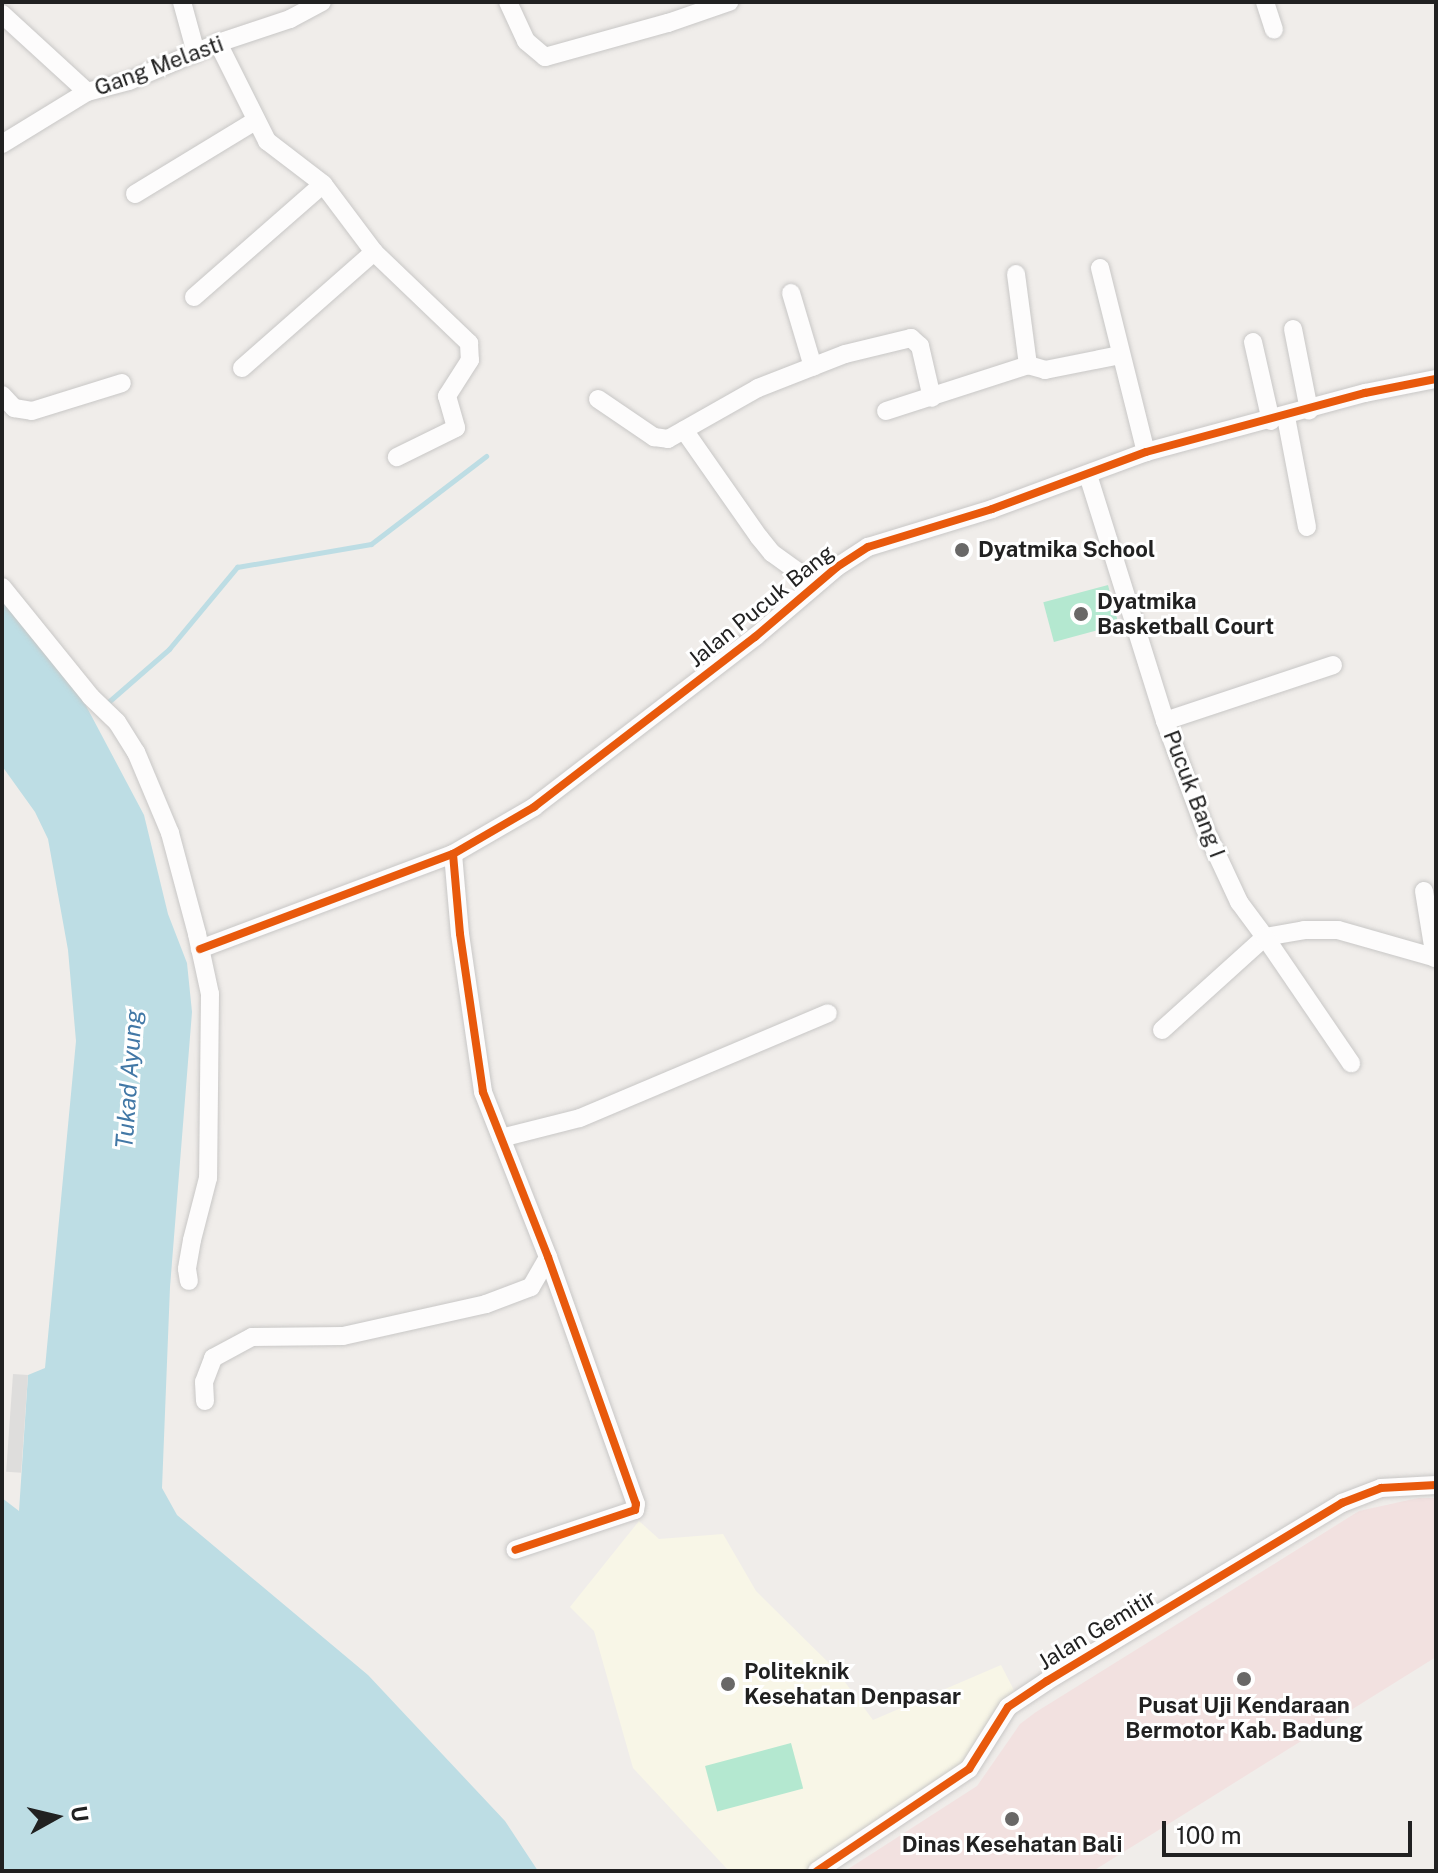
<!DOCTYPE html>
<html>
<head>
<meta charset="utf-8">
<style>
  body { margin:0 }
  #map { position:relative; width:1438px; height:1873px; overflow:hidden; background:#f0edea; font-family:"Public Sans",sans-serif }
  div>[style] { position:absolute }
  .commercial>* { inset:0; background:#f2e1e0 }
  .education>* { inset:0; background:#f8f6e7 }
  .pitch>* { inset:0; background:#b4e8d0; transform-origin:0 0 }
  .water>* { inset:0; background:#bddde4 }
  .pier>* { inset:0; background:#dedddc; transform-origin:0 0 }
  .stream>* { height:5px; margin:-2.5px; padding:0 2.5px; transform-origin:2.5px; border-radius:2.5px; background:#bddde4 }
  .roads { filter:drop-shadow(0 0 2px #c8c7c6) drop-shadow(0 0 2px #c8c7c6) }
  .minor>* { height:18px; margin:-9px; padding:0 9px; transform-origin:9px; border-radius:9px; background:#fdfcfc }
  .cycleway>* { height:8px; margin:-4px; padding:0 4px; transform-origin:4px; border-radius:4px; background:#e8590c }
  .dots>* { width:22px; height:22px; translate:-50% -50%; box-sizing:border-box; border:4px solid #fff; border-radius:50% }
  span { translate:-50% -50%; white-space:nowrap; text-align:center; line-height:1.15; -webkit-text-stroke:6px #fff; paint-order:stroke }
  .street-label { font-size:22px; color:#212121 }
  .poi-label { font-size:22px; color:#212121; font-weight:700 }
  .left { translate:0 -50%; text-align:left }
  .water-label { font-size:24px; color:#4278a6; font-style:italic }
  .frame { position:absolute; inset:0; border:4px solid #212121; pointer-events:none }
  .north { position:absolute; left:16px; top:1777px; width:80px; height:80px; -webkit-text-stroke:6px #fff; paint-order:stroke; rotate:82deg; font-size:22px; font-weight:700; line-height:32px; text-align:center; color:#212121 }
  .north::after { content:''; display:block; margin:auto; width:28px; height:36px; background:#212121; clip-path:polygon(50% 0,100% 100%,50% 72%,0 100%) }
  .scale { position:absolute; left:1162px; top:1821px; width:250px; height:36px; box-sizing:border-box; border:4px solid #212121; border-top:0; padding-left:10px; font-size:24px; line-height:28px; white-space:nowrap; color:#212121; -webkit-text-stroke:6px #fff; paint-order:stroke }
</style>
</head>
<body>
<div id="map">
  <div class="commercial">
    <div style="clip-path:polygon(1418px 1498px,1436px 1498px,1436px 1657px,1093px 1871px,845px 1871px,977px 1786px,1020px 1724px,1036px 1712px,1359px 1511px)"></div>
  </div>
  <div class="education">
    <div style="clip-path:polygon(639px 1521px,659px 1539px,723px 1534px,756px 1591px,836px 1670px,873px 1720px,1001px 1665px,1018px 1698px,969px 1765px,812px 1871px,729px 1871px,633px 1768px,594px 1631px,570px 1607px)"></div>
  </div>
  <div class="pitch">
    <div style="left:1108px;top:585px;width:41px;height:67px;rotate:75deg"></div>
    <div style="left:791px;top:1743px;width:47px;height:89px;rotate:75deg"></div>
  </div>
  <div class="water">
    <div style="clip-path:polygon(2px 600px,83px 700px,144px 815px,168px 914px,187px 963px,192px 1012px,170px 1287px,162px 1488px,177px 1515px,368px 1675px,505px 1821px,538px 1871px,2px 1871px,2px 1498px,19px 1511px,28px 1375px,45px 1368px,76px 1041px,68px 950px,48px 839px,35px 812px,2px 766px)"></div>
  </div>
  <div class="pier">
    <div style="left:13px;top:1374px;width:15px;height:98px;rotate:4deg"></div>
  </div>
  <div class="stream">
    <div style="left:106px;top:704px;width:84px;rotate:-41.1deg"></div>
    <div style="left:169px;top:649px;width:107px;rotate:-50.3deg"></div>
    <div style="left:237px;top:567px;width:136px;rotate:-9.7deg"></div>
    <div style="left:371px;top:544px;width:145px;rotate:-37.4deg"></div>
  </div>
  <div class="roads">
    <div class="minor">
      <div style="left:182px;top:2px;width:53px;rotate:74.6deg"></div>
      <div style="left:508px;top:2px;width:43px;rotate:65.2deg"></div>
      <div style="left:526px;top:41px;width:25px;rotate:40deg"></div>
      <div style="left:545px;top:57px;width:128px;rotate:-15.5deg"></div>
      <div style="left:668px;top:23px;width:65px;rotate:-19deg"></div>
      <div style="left:1265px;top:2px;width:29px;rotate:72deg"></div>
      <div style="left:2px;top:14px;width:115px;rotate:42.5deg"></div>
      <div style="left:218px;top:43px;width:110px;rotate:63.4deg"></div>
      <div style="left:267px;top:141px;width:71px;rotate:37.5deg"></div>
      <div style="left:323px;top:184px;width:85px;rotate:53.1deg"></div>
      <div style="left:374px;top:252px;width:132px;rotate:43.8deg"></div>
      <div style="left:469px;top:343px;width:17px;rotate:87deg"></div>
      <div style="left:470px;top:360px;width:43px;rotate:122.6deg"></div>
      <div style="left:447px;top:396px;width:33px;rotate:74deg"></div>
      <div style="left:456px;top:428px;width:66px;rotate:153.8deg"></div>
      <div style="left:2px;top:144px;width:100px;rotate:-31.5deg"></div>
      <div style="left:87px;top:92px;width:43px;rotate:-14.7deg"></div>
      <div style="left:129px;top:81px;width:97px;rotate:-23.1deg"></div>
      <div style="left:218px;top:43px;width:76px;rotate:-18.4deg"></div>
      <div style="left:290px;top:19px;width:36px;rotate:-28deg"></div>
      <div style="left:135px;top:194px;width:140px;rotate:-31.3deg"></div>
      <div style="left:1100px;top:268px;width:190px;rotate:76deg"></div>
      <div style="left:1016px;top:274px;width:92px;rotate:82.5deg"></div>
      <div style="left:791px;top:293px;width:77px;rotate:73.4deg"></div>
      <div style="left:194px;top:297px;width:171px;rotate:-41.2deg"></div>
      <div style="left:1293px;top:329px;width:83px;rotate:78.8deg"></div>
      <div style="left:1253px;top:342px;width:81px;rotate:77.2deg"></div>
      <div style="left:242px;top:368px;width:176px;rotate:-41.3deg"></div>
      <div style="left:2px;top:395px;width:18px;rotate:47deg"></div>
      <div style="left:14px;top:408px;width:18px;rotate:9deg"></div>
      <div style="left:32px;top:411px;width:94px;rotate:-17.3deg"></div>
      <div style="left:598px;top:399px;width:68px;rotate:34.2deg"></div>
      <div style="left:654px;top:437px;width:14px;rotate:8deg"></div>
      <div style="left:668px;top:439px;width:103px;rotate:-29.5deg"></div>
      <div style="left:758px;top:388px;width:93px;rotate:-21.3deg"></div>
      <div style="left:845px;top:354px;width:68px;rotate:-13.6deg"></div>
      <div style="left:911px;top:338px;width:12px;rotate:42deg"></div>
      <div style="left:920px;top:346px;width:53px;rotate:77deg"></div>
      <div style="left:886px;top:411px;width:149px;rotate:-17.9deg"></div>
      <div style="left:1028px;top:365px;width:18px;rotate:16deg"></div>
      <div style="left:1045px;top:370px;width:76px;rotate:-11.3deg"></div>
      <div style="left:1286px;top:417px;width:112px;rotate:79.2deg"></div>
      <div style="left:684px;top:430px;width:131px;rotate:55deg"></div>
      <div style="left:759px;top:537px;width:21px;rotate:51deg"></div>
      <div style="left:772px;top:553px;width:53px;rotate:35.8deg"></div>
      <div style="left:1088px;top:475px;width:258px;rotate:72.6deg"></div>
      <div style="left:1165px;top:721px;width:115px;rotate:69.7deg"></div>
      <div style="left:1205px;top:829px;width:81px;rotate:65deg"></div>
      <div style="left:1239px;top:902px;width:44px;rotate:53.4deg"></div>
      <div style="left:1265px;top:937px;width:40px;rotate:-10deg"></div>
      <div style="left:1304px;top:930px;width:34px"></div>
      <div style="left:1338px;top:930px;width:102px;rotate:15.9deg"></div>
      <div style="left:2px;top:587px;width:141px;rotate:51deg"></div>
      <div style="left:91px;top:697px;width:36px;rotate:44deg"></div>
      <div style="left:117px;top:722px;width:36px;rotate:58deg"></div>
      <div style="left:136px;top:752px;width:88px;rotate:67.2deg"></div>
      <div style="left:170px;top:833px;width:105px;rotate:75deg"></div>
      <div style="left:197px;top:934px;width:61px;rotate:77.8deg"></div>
      <div style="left:210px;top:994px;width:184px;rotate:90.6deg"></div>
      <div style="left:208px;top:1178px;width:64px;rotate:104.5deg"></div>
      <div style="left:192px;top:1240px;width:29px;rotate:100deg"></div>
      <div style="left:187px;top:1269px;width:12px;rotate:81deg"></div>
      <div style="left:1165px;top:721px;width:177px;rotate:-18.4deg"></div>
      <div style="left:453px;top:854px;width:80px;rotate:85deg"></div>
      <div style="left:460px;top:934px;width:160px;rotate:81.7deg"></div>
      <div style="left:483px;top:1092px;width:177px;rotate:68.5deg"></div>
      <div style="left:548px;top:1257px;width:262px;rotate:70.4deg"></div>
      <div style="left:636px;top:1504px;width:6px;rotate:99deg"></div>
      <div style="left:635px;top:1510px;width:126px;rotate:161.6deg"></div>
      <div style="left:1424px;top:891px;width:68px;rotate:80.7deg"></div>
      <div style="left:200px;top:949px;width:270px;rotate:-20.6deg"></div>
      <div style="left:453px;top:854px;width:94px;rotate:-30.1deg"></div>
      <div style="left:534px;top:807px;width:279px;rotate:-37.6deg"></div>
      <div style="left:755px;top:637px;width:108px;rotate:-40.5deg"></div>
      <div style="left:837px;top:567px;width:37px;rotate:-33deg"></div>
      <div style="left:868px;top:547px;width:130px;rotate:-17deg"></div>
      <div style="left:992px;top:509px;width:164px;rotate:-20.3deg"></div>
      <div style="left:1146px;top:452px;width:227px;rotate:-15.1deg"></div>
      <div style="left:1365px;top:393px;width:72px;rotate:-11.2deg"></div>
      <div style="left:1162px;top:1030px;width:139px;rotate:-42.1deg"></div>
      <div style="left:1265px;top:937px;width:153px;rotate:55.7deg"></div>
      <div style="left:501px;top:1138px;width:81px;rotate:-14.2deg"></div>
      <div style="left:580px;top:1118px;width:269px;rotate:-22.9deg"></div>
      <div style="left:205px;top:1401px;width:19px;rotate:-93deg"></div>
      <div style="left:204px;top:1382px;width:26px;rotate:-69deg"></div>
      <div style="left:213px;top:1358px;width:44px;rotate:-28.3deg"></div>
      <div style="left:252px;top:1337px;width:91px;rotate:-0.6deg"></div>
      <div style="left:343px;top:1336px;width:147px;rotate:-12.6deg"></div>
      <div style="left:486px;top:1304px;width:48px;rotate:-20.7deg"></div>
      <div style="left:531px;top:1287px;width:34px;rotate:-60deg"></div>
      <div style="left:817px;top:1871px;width:183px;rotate:-33.9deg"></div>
      <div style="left:969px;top:1769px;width:73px;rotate:-57.8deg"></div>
      <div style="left:1008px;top:1707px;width:47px;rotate:-33.7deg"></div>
      <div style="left:1047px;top:1681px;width:345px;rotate:-31.1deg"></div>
      <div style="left:1342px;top:1503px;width:42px;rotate:-21deg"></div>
      <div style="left:1381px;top:1488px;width:55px;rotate:-3.1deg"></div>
    </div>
  </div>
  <div class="cycleway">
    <div style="left:453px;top:854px;width:80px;rotate:85deg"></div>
    <div style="left:460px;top:934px;width:160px;rotate:81.7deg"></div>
    <div style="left:483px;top:1092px;width:177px;rotate:68.5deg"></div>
    <div style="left:548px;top:1257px;width:262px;rotate:70.4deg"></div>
    <div style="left:636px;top:1504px;width:6px;rotate:99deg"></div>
    <div style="left:635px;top:1510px;width:126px;rotate:161.6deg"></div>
    <div style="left:200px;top:949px;width:270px;rotate:-20.6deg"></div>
    <div style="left:453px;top:854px;width:94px;rotate:-30.1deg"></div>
    <div style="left:534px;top:807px;width:279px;rotate:-37.6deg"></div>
    <div style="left:755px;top:637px;width:108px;rotate:-40.5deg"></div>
    <div style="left:837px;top:567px;width:37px;rotate:-33deg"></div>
    <div style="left:868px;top:547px;width:130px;rotate:-17deg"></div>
    <div style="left:992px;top:509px;width:164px;rotate:-20.3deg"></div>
    <div style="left:1146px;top:452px;width:227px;rotate:-15.1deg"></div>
    <div style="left:1365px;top:393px;width:72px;rotate:-11.2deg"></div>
    <div style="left:817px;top:1871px;width:183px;rotate:-33.9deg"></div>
    <div style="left:969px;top:1769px;width:73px;rotate:-57.8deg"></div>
    <div style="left:1008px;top:1707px;width:47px;rotate:-33.7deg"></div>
    <div style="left:1047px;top:1681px;width:345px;rotate:-31.1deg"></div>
    <div style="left:1342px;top:1503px;width:42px;rotate:-21deg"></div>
    <div style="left:1381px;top:1488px;width:55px;rotate:-3.1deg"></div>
  </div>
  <div class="dots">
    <div style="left:962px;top:550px;background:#696867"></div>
    <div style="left:1081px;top:614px;background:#696867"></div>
    <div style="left:1244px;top:1679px;background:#696867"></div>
    <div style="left:728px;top:1684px;background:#696867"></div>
    <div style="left:1012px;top:1819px;background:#696867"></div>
  </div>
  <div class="street-label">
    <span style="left:159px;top:66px;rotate:-20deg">Gang Melasti</span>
    <span style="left:761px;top:606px;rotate:-39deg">Jalan Pucuk Bang</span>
    <span style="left:1194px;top:794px;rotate:69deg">Pucuk Bang I</span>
    <span style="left:1097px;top:1630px;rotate:-31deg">Jalan Gemitir</span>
  </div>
  <div class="poi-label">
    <span class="left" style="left:978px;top:550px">Dyatmika School</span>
    <span class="left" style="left:1097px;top:614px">Dyatmika<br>Basketball Court</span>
    <span class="left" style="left:744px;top:1684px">Politeknik<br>Kesehatan Denpasar</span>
    <span style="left:1244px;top:1718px">Pusat Uji Kendaraan<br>Bermotor Kab. Badung</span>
    <span style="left:1012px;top:1845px">Dinas Kesehatan Bali</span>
  </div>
  <div class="water-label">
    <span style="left:129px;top:1079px;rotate:-86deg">Tukad Ayung</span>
  </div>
  <div class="frame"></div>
  <div class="north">U</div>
  <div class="scale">100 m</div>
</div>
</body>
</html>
